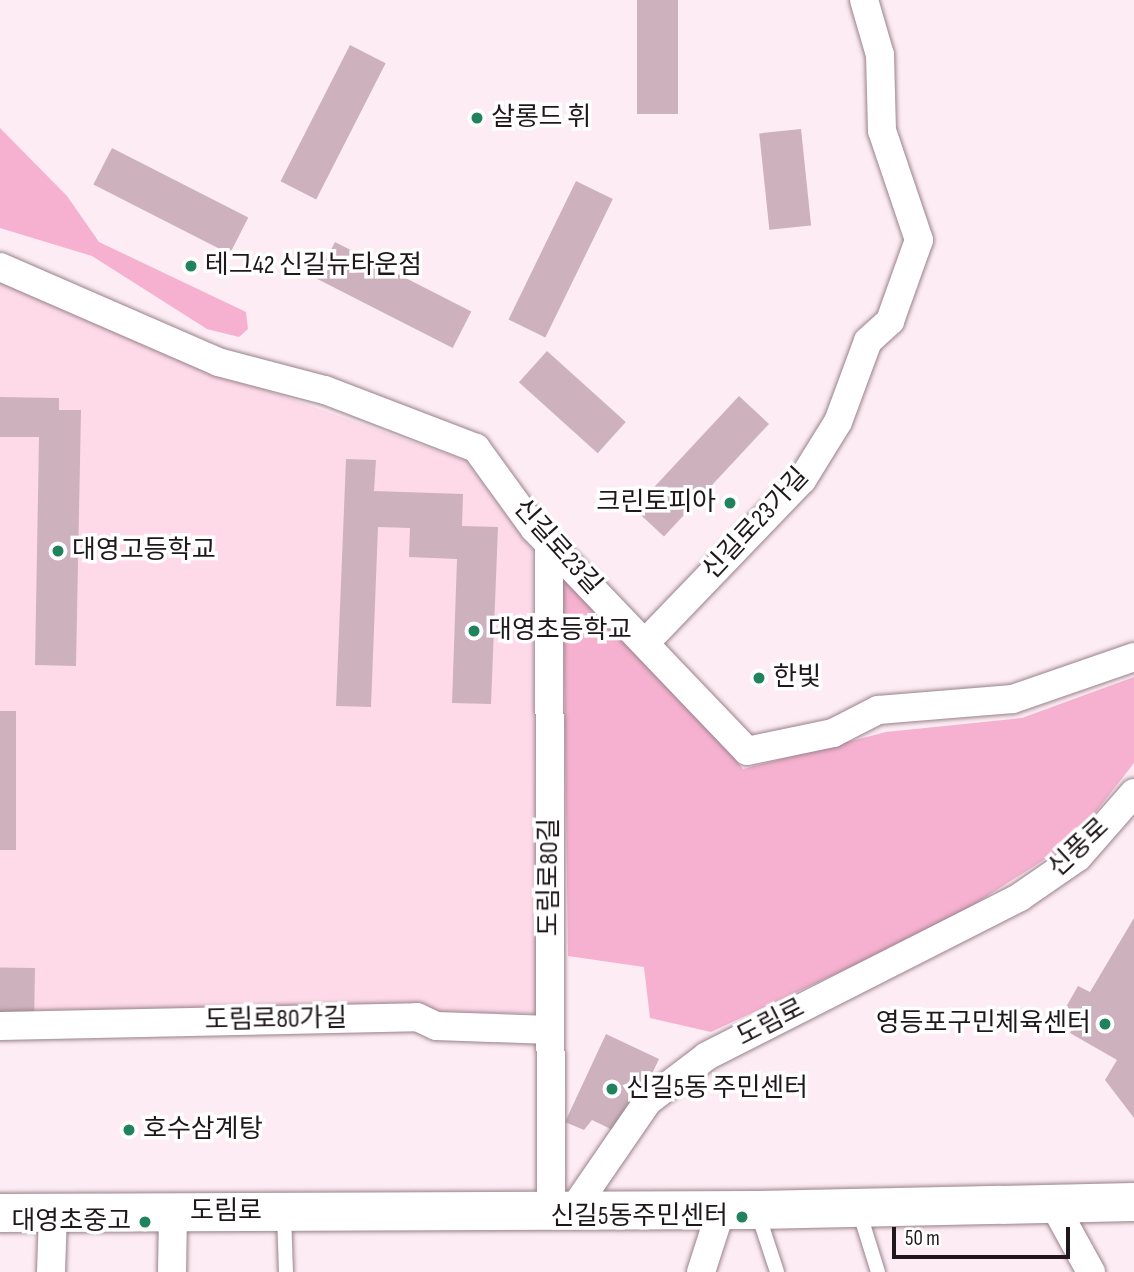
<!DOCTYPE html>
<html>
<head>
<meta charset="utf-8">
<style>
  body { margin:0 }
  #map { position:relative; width:1134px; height:1272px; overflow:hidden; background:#fdecf3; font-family:"Sofia Sans Condensed","Noto Sans KR",sans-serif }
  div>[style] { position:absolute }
  .built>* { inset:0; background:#fedae9 }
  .green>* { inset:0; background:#f5b1cf }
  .building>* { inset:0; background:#cdb2bd; transform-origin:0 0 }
  .roads { filter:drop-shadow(0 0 2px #99818b) drop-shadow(0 0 2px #99818b) }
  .lane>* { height:14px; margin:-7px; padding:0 7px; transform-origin:7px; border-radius:7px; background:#fff }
  .street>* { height:28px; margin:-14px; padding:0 14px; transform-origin:14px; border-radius:14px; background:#fff }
  .secondary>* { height:38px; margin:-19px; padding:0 19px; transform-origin:19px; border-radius:19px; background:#fff }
  .dots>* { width:19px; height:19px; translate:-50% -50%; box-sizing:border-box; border:4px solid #fff; border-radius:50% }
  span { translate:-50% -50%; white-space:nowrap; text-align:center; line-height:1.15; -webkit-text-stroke:7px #fff; paint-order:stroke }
  .poi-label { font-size:26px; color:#20171b }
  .left { translate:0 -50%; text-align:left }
  .right { translate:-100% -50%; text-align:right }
  .street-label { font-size:26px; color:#20171b }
  .scale { position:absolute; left:892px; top:1227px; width:178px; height:32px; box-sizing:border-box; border:4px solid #20171b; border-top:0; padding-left:9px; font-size:21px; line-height:24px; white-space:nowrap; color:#20171b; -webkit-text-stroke:5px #fff; paint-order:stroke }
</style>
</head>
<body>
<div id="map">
  <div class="built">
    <div style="clip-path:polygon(0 275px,221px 374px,466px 461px,532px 550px,537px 1013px,0 1013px)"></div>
  </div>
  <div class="green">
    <div style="clip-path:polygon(0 128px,67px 196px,99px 242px,246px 312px,248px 329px,239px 337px,207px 329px,92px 256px,0 228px)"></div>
    <div style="clip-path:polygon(563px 580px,646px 642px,743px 769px,886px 732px,1022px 718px,1134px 677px,1134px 763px,1073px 841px,947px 922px,711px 1032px,650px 1018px,644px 967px,568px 956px)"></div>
  </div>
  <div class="building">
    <div style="left:637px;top:0;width:41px;height:114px"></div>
    <div style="left:350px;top:45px;width:40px;height:153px;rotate:27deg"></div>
    <div style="left:801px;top:129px;width:97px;height:42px;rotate:84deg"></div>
    <div style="left:112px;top:148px;width:153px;height:41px;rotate:27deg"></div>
    <div style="left:576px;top:181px;width:41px;height:154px;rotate:26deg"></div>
    <div style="left:335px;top:242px;width:153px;height:41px;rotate:27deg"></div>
    <div style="left:547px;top:351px;width:106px;height:42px;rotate:42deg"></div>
    <div style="left:739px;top:396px;width:41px;height:154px;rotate:43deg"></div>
    <div style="clip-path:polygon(0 397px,59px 398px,59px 410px,81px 410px,76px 666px,35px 665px,39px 437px,0 437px)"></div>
    <div style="clip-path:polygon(346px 459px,376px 460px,374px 491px,463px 494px,462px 526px,498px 527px,491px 704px,452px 703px,457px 559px,409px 557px,410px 528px,378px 527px,371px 707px,336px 706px)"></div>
    <div style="left:0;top:711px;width:16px;height:139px"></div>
    <div style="clip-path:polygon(1134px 918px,1134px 1118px,1105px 1080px,1117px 1060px,1070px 1033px,1080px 1014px,1066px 1007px,1078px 986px,1090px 992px)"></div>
    <div style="left:35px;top:968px;width:45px;height:35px;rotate:91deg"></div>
    <div style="clip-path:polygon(606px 1034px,659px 1059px,623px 1135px,592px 1120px,584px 1130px,565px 1122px)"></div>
  </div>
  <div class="roads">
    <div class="lane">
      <div style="left:757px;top:1211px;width:64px;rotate:71.8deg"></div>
      <div style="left:859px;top:1211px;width:64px;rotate:72.7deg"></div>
      <div style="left:284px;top:1213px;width:59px;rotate:88.1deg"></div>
    </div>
    <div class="street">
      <div style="left:0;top:267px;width:238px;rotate:23.5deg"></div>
      <div style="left:218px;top:362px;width:111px;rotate:14.7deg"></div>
      <div style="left:325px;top:390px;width:162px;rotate:21deg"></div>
      <div style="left:476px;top:448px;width:99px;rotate:54.1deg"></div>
      <div style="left:534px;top:528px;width:308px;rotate:46.3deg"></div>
      <div style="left:747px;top:751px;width:88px;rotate:-11.8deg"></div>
      <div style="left:833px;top:733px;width:51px;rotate:-27.1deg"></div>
      <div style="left:878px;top:710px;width:135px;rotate:-4.7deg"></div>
      <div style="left:1013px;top:699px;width:128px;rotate:-19.1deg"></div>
      <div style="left:549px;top:543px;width:668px;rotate:89.83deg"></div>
      <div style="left:646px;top:642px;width:225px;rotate:-46.1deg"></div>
      <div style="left:802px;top:480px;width:68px;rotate:-58.2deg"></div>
      <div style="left:838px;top:422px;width:86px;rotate:-69.7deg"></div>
      <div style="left:868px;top:341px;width:30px;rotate:-42deg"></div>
      <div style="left:890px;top:321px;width:86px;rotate:-70.3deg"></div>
      <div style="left:919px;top:240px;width:115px;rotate:-108.7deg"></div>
      <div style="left:882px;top:131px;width:76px;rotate:-91.5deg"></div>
      <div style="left:880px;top:55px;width:57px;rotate:-106.2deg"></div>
      <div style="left:0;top:1026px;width:417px;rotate:-1.2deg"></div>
      <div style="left:417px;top:1017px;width:21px;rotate:25deg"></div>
      <div style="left:436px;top:1026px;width:114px;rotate:2deg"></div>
      <div style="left:1053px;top:1203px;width:79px;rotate:61.2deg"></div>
      <div style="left:573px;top:1210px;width:132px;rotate:-55.5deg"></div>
      <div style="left:648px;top:1101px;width:74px;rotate:-37.3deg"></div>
      <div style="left:707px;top:1056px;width:351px;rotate:-26.9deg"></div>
      <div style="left:1020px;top:897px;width:70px;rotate:-34.6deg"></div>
      <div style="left:1078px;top:857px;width:85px;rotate:-48.8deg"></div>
      <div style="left:51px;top:1272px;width:60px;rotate:-88.1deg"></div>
      <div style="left:172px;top:1272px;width:60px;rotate:-89deg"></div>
      <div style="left:701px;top:1272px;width:65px;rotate:-72.1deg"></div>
    </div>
    <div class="secondary">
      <div style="left:0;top:1213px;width:757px;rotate:-0.23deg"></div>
      <div style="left:757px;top:1210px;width:377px;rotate:-1.2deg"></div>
    </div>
  </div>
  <div class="dots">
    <div style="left:477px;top:118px;background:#21835d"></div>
    <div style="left:191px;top:266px;background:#21835d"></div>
    <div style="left:730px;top:503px;background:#21835d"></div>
    <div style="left:58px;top:551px;background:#21835d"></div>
    <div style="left:474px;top:631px;background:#21835d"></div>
    <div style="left:759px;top:678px;background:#21835d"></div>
    <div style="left:1105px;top:1024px;background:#21835d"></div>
    <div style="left:612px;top:1089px;background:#21835d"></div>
    <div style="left:129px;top:1130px;background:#21835d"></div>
    <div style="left:742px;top:1217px;background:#21835d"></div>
    <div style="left:145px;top:1222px;background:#21835d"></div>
  </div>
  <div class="poi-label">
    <span class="left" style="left:491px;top:118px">살롱드 휘</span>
    <span class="left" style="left:205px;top:266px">테그42 신길뉴타운점</span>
    <span class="right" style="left:716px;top:503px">크린토피아</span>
    <span class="left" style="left:72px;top:551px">대영고등학교</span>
    <span class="left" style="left:488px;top:631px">대영초등학교</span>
    <span class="left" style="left:773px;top:678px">한빛</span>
    <span class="right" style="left:1091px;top:1024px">영등포구민체육센터</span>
    <span class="left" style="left:626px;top:1089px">신길5동 주민센터</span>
    <span class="left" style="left:143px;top:1130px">호수삼계탕</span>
    <span class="right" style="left:728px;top:1217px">신길5동주민센터</span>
    <span class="right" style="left:131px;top:1222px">대영초중고</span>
  </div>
  <div class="street-label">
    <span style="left:756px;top:524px;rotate:-47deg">신길로23가길</span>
    <span style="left:557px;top:547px;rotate:48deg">신길로23길</span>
    <span style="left:1079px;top:848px;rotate:-43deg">신풍로</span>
    <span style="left:550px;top:877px;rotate:-90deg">도림로80길</span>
    <span style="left:276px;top:1020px;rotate:-1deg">도림로80가길</span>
    <span style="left:771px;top:1023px;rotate:-27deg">도림로</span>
    <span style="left:226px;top:1212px">도림로</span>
  </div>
  <div class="scale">50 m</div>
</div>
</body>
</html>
